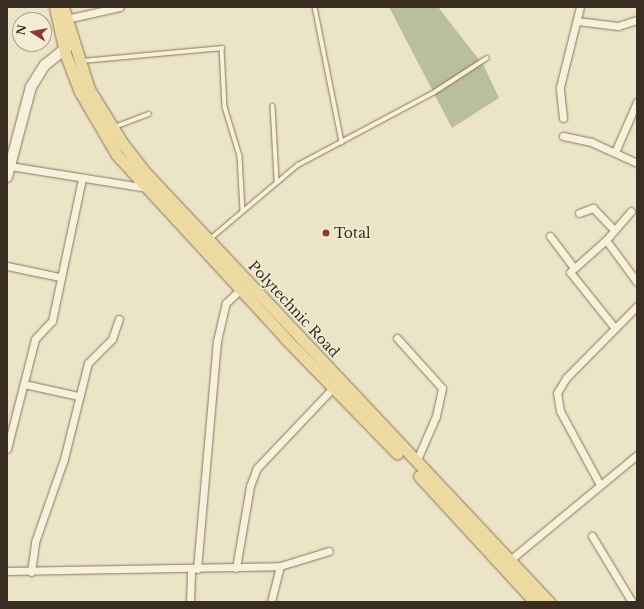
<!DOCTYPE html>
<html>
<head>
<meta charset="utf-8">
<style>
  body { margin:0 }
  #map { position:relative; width:644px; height:609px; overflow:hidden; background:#ece4c7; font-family:"Libre Baskerville",serif }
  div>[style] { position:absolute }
  .cemetery>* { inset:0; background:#b8bf9a }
  .roads { filter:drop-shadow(0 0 1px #87765d) drop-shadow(0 0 1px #87765d) }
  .lane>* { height:3.5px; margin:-1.75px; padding:0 1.75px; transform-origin:1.75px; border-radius:1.75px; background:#f7f0da }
  .street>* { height:7px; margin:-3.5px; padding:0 3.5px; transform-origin:3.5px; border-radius:3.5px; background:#f7f0da }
  .secondary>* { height:10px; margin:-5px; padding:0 5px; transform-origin:5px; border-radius:5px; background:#f7f0da }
  .primary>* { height:11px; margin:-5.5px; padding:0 5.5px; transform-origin:5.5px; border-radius:5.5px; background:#eddaa1 }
  .dots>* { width:11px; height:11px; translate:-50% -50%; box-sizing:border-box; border:2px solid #f4edd6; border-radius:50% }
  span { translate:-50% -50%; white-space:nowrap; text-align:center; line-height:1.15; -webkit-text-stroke:3px #f4edd6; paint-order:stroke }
  .poi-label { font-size:14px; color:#382d20 }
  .left { translate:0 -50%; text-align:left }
  .street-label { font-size:14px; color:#382d20 }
  .frame { position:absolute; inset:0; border:8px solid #382d20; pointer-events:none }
  .north { position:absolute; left:12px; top:12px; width:40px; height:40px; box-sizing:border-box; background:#f4edd6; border:1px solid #a9a08d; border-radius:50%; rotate:281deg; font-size:11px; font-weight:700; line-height:16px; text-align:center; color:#382d20 }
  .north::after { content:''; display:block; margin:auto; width:14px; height:18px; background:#933630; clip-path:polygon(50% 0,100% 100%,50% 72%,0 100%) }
</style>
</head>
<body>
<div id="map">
  <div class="cemetery">
    <div style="clip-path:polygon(389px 7px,438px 7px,484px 66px,499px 98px,452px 128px)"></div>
  </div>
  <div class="roads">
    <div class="lane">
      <div style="left:315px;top:7px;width:138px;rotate:78.7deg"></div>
      <div style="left:82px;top:61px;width:141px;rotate:-5.3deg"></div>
      <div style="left:222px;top:48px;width:59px;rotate:87.1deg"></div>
      <div style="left:225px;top:107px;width:51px;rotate:73deg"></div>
      <div style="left:240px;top:156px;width:55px;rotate:86.9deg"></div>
      <div style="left:273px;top:106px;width:75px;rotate:86.9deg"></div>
      <div style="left:115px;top:127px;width:36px;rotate:-21deg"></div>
      <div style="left:210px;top:239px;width:115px;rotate:-40.1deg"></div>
      <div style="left:298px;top:165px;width:153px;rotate:-28.1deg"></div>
      <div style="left:433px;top:93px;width:64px;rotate:-32.9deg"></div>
    </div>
    <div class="street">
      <div style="left:66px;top:19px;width:55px;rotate:-12.5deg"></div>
      <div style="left:577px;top:21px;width:41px;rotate:7deg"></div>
      <div style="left:618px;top:26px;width:20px;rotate:-18deg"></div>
      <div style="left:563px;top:118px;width:31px;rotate:-96deg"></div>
      <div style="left:560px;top:87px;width:82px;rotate:-76deg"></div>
      <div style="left:563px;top:136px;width:29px;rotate:12deg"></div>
      <div style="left:591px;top:142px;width:51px;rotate:24.5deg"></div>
      <div style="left:615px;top:152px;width:55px;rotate:-66.3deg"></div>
      <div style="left:10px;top:166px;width:139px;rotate:9.1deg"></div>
      <div style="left:579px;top:213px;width:15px;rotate:-20deg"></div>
      <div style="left:593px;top:208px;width:30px;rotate:46deg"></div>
      <div style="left:550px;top:236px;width:39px;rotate:53deg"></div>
      <div style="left:606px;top:240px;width:52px;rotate:53.6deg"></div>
      <div style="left:7px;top:266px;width:53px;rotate:11.9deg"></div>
      <div style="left:614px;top:327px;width:70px;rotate:-128.7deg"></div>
      <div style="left:570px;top:272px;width:48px;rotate:-41.6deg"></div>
      <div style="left:606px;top:240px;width:38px;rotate:-49deg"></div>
      <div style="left:397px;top:338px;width:67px;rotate:48deg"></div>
      <div style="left:442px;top:388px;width:29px;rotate:102deg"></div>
      <div style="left:436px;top:416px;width:50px;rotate:113.5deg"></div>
      <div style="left:24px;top:384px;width:55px;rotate:12.5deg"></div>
      <div style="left:7px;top:449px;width:114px;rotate:-75.7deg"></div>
      <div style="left:35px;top:339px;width:25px;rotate:-47deg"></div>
      <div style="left:52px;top:321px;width:145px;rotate:-78.1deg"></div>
      <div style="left:599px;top:483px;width:82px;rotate:-118.4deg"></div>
      <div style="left:560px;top:411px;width:18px;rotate:-99deg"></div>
      <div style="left:557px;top:393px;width:17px;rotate:-59deg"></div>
      <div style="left:566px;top:378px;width:101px;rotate:-45.4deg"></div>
      <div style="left:592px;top:536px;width:77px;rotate:58.8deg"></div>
      <div style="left:510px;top:560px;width:165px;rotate:-39.6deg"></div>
      <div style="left:236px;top:568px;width:83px;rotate:-80.3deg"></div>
      <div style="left:250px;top:486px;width:19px;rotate:-69deg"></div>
      <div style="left:257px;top:468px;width:110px;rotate:-46.5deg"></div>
      <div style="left:197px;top:569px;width:229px;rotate:-85deg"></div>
      <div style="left:217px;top:341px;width:39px;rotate:-77deg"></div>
      <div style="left:226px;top:303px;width:21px;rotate:-43deg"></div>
      <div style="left:7px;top:571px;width:273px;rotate:-1deg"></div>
      <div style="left:280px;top:566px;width:51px;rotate:-17deg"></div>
      <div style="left:31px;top:572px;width:30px;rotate:-82deg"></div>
      <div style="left:35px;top:542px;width:88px;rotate:-70.7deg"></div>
      <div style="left:64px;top:459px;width:99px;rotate:-76deg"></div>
      <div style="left:88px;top:363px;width:34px;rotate:-45deg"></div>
      <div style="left:112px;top:339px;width:21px;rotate:-71deg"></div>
      <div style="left:190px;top:602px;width:33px;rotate:-88deg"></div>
      <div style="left:271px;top:602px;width:37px;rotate:-76deg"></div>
    </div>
    <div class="secondary">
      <div style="left:7px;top:177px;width:93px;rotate:-75.1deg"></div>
      <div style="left:31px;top:87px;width:26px;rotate:-58deg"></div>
      <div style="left:45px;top:65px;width:32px;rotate:-39deg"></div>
    </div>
    <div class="primary">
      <div style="left:55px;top:7px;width:47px;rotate:77.7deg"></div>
      <div style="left:65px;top:53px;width:42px;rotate:69deg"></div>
      <div style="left:80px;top:92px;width:73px;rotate:59.6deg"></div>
      <div style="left:117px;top:155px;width:248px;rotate:47.4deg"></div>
      <div style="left:285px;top:338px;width:161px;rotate:45.8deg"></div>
      <div style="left:63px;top:7px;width:86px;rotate:72.4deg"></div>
      <div style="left:89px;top:89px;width:65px;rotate:58.3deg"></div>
      <div style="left:123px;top:144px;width:33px;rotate:52deg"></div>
      <div style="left:143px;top:170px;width:593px;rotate:46.78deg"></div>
      <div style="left:419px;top:476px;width:171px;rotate:47.4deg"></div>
    </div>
  </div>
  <div class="dots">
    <div style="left:326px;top:233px;background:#933630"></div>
  </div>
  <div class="poi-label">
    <span class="left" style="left:334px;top:233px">Total</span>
  </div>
  <div class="street-label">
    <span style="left:294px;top:309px;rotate:47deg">Polytechnic Road</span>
  </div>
  <div class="frame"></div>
  <div class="north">N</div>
</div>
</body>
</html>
